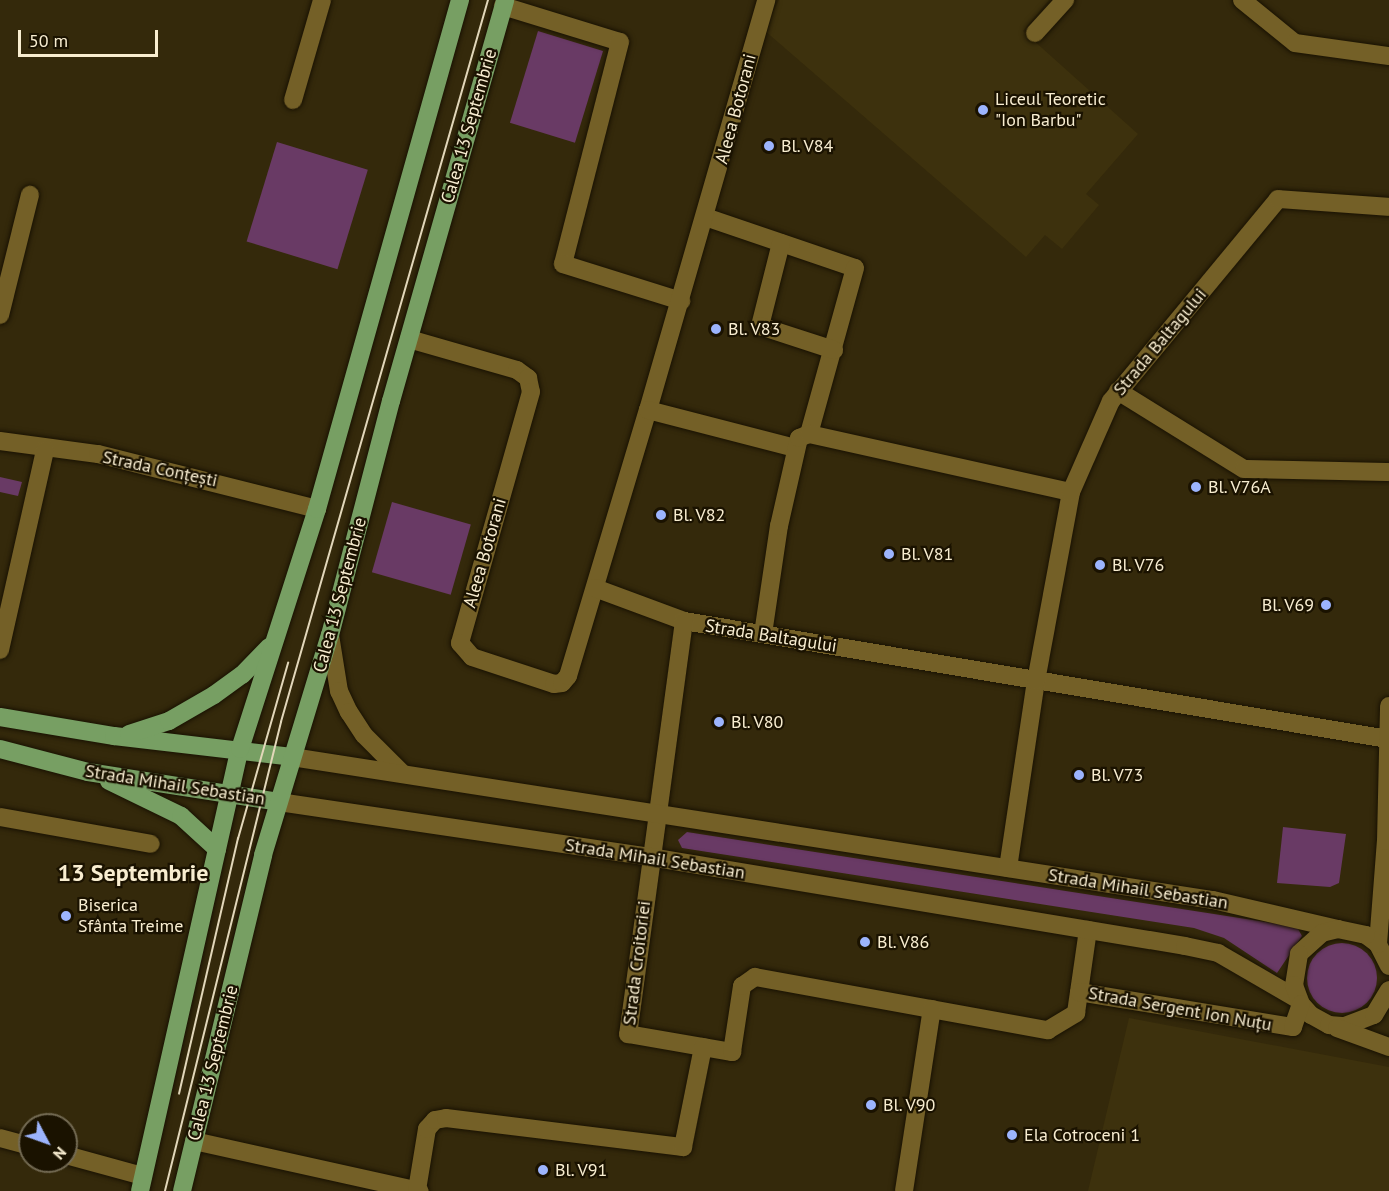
<!DOCTYPE html>
<html>
<head>
<meta charset="utf-8">
<style>
  body { margin:0 }
  #map { position:relative; width:1389px; height:1191px; overflow:hidden; background:#34290b; font-family:"PT Sans",sans-serif }
  div>[style] { position:absolute }
  .built>* { inset:0; background:#3d310d }
  .green>* { inset:0; background:#693a65; transform-origin:0 0 }
  .round { border-radius:50% }
  .roads { filter:drop-shadow(0 0 2px #191203) drop-shadow(0 0 2px #191203) }
  .minor>* { height:18px; margin:-9px; padding:0 9px; transform-origin:9px; border-radius:9px; background:#746027 }
  .major>* { height:18px; margin:-9px; padding:0 9px; transform-origin:9px; border-radius:9px; background:#779f63 }
  .tram>* { height:1.5px; margin:-0.75px; padding:0 0.75px; transform-origin:0.75px; border-radius:0.75px; background:#e2d7ba }
  .dots>* { width:16px; height:16px; translate:-50% -50%; box-sizing:border-box; border:3px solid #1a1200; border-radius:50% }
  span { translate:-50% -50%; white-space:nowrap; text-align:center; line-height:1.15; -webkit-text-stroke:4.5px #1a1200; paint-order:stroke }
  .poi-label { font-size:18px; color:#f8edd0 }
  .left { translate:0 -50%; text-align:left }
  .right { translate:-100% -50%; text-align:right }
  .street-label { font-size:18px; color:#f8edd0 }
  .district-label { font-size:24px; color:#f8edd0; font-weight:700 }
  .north { position:absolute; left:18px; top:1113px; width:60px; height:60px; box-sizing:border-box; background:#1a1200; border:2px solid #736a53; border-radius:50%; rotate:131deg; font-size:16px; font-weight:700; line-height:24px; text-align:center; color:#f8edd0 }
  .north::after { content:''; display:block; margin:auto; width:21px; height:27px; background:#9cb4fd; clip-path:polygon(50% 0,100% 100%,50% 72%,0 100%) }
  .scale { position:absolute; left:18px; top:30px; width:140px; height:27px; box-sizing:border-box; border:3px solid #f8edd0; border-top:0; padding-left:8px; font-size:18px; line-height:21px; white-space:nowrap; color:#f8edd0; -webkit-text-stroke:4px #1a1200; paint-order:stroke }
</style>
</head>
<body>
<div id="map">
  <div class="built">
    <div style="clip-path:polygon(779px 0,1049px 0,1023px 31px,1138px 134px,1086px 194px,1099px 205px,1062px 249px,1045px 235px,1026px 257px,764px 30px)"></div>
    <div style="clip-path:polygon(1129px 1018px,1389px 1067px,1389px 1191px,1088px 1191px)"></div>
  </div>
  <div class="green">
    <div style="left:538px;top:31px;width:68px;height:96px;rotate:17deg"></div>
    <div style="left:277px;top:142px;width:95px;height:104px;rotate:17deg"></div>
    <div style="clip-path:polygon(0 477px,22px 482px,18px 496px,0 492px)"></div>
    <div style="left:392px;top:502px;width:82px;height:73px;rotate:16deg"></div>
    <div style="clip-path:polygon(1283px 827px,1346px 834px,1339px 883px,1330px 887px,1277px 883px)"></div>
    <div style="clip-path:polygon(687px 832px,1297px 927px,1302px 936px,1277px 973px,1224px 938px,1194px 928px,682px 848px,678px 840px)"></div>
    <div class="round" style="left:1307px;top:943px;width:70px;height:70px"></div>
  </div>
  <div class="roads">
    <div class="minor">
      <div style="left:1242px;top:0;width:68px;rotate:39.1deg"></div>
      <div style="left:1295px;top:43px;width:95px;rotate:7.9deg"></div>
      <div style="left:503px;top:6px;width:122px;rotate:17.1deg"></div>
      <div style="left:620px;top:42px;width:229px;rotate:104.4deg"></div>
      <div style="left:563px;top:264px;width:124px;rotate:17.4deg"></div>
      <div style="left:1035px;top:33px;width:45px;rotate:-47.7deg"></div>
      <div style="left:293px;top:100px;width:104px;rotate:-73.8deg"></div>
      <div style="left:705px;top:217px;width:158px;rotate:18.8deg"></div>
      <div style="left:855px;top:268px;width:172px;rotate:105.5deg"></div>
      <div style="left:781px;top:243px;width:86px;rotate:104.2deg"></div>
      <div style="left:760px;top:326px;width:78px;rotate:18deg"></div>
      <div style="left:0;top:315px;width:124px;rotate:-76deg"></div>
      <div style="left:409px;top:339px;width:112px;rotate:16deg"></div>
      <div style="left:517px;top:370px;width:14px;rotate:36deg"></div>
      <div style="left:528px;top:378px;width:14px;rotate:78deg"></div>
      <div style="left:531px;top:392px;width:261px;rotate:105.8deg"></div>
      <div style="left:460px;top:643px;width:18px;rotate:49deg"></div>
      <div style="left:472px;top:657px;width:86px;rotate:18.2deg"></div>
      <div style="left:554px;top:684px;width:8px;rotate:-7deg"></div>
      <div style="left:562px;top:683px;width:9px;rotate:-49deg"></div>
      <div style="left:568px;top:676px;width:278px;rotate:-73.3deg"></div>
      <div style="left:648px;top:410px;width:427px;rotate:-73.9deg"></div>
      <div style="left:1118px;top:391px;width:148px;rotate:31.8deg"></div>
      <div style="left:1244px;top:469px;width:145px;rotate:1.2deg"></div>
      <div style="left:648px;top:410px;width:152px;rotate:14.5deg"></div>
      <div style="left:0;top:441px;width:99px;rotate:7.6deg"></div>
      <div style="left:98px;top:454px;width:226px;rotate:14.1deg"></div>
      <div style="left:595px;top:588px;width:95px;rotate:20.3deg"></div>
      <div style="left:684px;top:621px;width:714px;rotate:9.52deg"></div>
      <div style="left:684px;top:621px;width:417px;rotate:97.7deg"></div>
      <div style="left:628px;top:1034px;width:106px;rotate:9.8deg"></div>
      <div style="left:732px;top:1052px;width:67px;rotate:-81.4deg"></div>
      <div style="left:742px;top:986px;width:16px;rotate:-35deg"></div>
      <div style="left:755px;top:977px;width:298px;rotate:10.3deg"></div>
      <div style="left:1048px;top:1030px;width:33px;rotate:-31deg"></div>
      <div style="left:1076px;top:1013px;width:84px;rotate:-81.8deg"></div>
      <div style="left:763px;top:634px;width:109px;rotate:-81.6deg"></div>
      <div style="left:779px;top:526px;width:90px;rotate:-77.2deg"></div>
      <div style="left:799px;top:438px;width:11px;rotate:-22deg"></div>
      <div style="left:809px;top:434px;width:268px;rotate:12.5deg"></div>
      <div style="left:330px;top:635px;width:57px;rotate:80.9deg"></div>
      <div style="left:339px;top:691px;width:23px;rotate:65deg"></div>
      <div style="left:349px;top:712px;width:27px;rotate:57deg"></div>
      <div style="left:364px;top:735px;width:55px;rotate:45deg"></div>
      <div style="left:0;top:650px;width:205px;rotate:-77.3deg"></div>
      <div style="left:292px;top:757px;width:932px;rotate:8.83deg"></div>
      <div style="left:1213px;top:900px;width:128px;rotate:13.1deg"></div>
      <div style="left:279px;top:802px;width:375px;rotate:8.4deg"></div>
      <div style="left:650px;top:857px;width:542px;rotate:9.44deg"></div>
      <div style="left:1185px;top:946px;width:34px;rotate:12deg"></div>
      <div style="left:1218px;top:953px;width:94px;rotate:30.1deg"></div>
      <div style="left:0;top:817px;width:153px;rotate:10.1deg"></div>
      <div style="left:1008px;top:868px;width:189px;rotate:-81.5deg"></div>
      <div style="left:1036px;top:681px;width:192px;rotate:-79.5deg"></div>
      <div style="left:1071px;top:492px;width:99px;rotate:-66.3deg"></div>
      <div style="left:1111px;top:401px;width:262px;rotate:-50.4deg"></div>
      <div style="left:1278px;top:199px;width:111px;rotate:4.1deg"></div>
      <div style="left:1378px;top:944px;width:103px;rotate:-85.6deg"></div>
      <div style="left:1386px;top:841px;width:135px;rotate:-88.7deg"></div>
      <div style="left:1389px;top:966px;width:25px;rotate:-117deg"></div>
      <div style="left:1378px;top:944px;width:15px;rotate:-143deg"></div>
      <div style="left:1366px;top:935px;width:29px;rotate:-168deg"></div>
      <div style="left:1338px;top:929px;width:16px;rotate:166deg"></div>
      <div style="left:1322px;top:933px;width:31px;rotate:138deg"></div>
      <div style="left:1299px;top:954px;width:31px;rotate:99deg"></div>
      <div style="left:1294px;top:985px;width:20px;rotate:70deg"></div>
      <div style="left:1301px;top:1004px;width:15px;rotate:48deg"></div>
      <div style="left:1311px;top:1015px;width:21px;rotate:29deg"></div>
      <div style="left:1329px;top:1025px;width:16px;rotate:4deg"></div>
      <div style="left:1345px;top:1026px;width:31px;rotate:-21deg"></div>
      <div style="left:1374px;top:1015px;width:29px;rotate:-59deg"></div>
      <div style="left:1079px;top:992px;width:217px;rotate:9.3deg"></div>
      <div style="left:1293px;top:1027px;width:24px;rotate:-71deg"></div>
      <div style="left:1337px;top:1028px;width:55px;rotate:20.1deg"></div>
      <div style="left:0;top:1138px;width:31px;rotate:15deg"></div>
      <div style="left:194px;top:1141px;width:231px;rotate:12.5deg"></div>
      <div style="left:66px;top:1155px;width:80px;rotate:15.3deg"></div>
      <div style="left:417px;top:1190px;width:62px;rotate:-80.7deg"></div>
      <div style="left:427px;top:1129px;width:12px;rotate:-48deg"></div>
      <div style="left:435px;top:1120px;width:11px;rotate:-10deg"></div>
      <div style="left:446px;top:1118px;width:239px;rotate:7deg"></div>
      <div style="left:683px;top:1147px;width:102px;rotate:-78.7deg"></div>
      <div style="left:904px;top:1191px;width:184px;rotate:-81.3deg"></div>
    </div>
    <div class="major">
      <div style="left:0;top:717px;width:116px;rotate:9.5deg"></div>
      <div style="left:114px;top:736px;width:179px;rotate:6.7deg"></div>
      <div style="left:129px;top:734px;width:42px;rotate:-18deg"></div>
      <div style="left:169px;top:721px;width:52px;rotate:-30deg"></div>
      <div style="left:214px;top:695px;width:34px;rotate:-36deg"></div>
      <div style="left:242px;top:675px;width:39px;rotate:-46deg"></div>
      <div style="left:0;top:749px;width:91px;rotate:14.6deg"></div>
      <div style="left:88px;top:772px;width:193px;rotate:8.9deg"></div>
      <div style="left:109px;top:781px;width:80px;rotate:25.9deg"></div>
      <div style="left:181px;top:816px;width:49px;rotate:42.5deg"></div>
      <div style="left:140px;top:1191px;width:453px;rotate:-77.3deg"></div>
      <div style="left:240px;top:749px;width:252px;rotate:-72.2deg"></div>
      <div style="left:317px;top:509px;width:529px;rotate:-74.31deg"></div>
      <div style="left:182px;top:1191px;width:346px;rotate:-76.4deg"></div>
      <div style="left:263px;top:855px;width:230px;rotate:-73.1deg"></div>
      <div style="left:330px;top:635px;width:242px;rotate:-75.4deg"></div>
      <div style="left:391px;top:401px;width:417px;rotate:-74.1deg"></div>
    </div>
  </div>
  <div class="tram">
    <div style="left:179px;top:1094px;width:262px;rotate:-77deg"></div>
    <div style="left:238px;top:839px;width:183px;rotate:-74.1deg"></div>
    <div style="left:165px;top:1191px;width:483px;rotate:-76.1deg"></div>
    <div style="left:281px;top:722px;width:751px;rotate:-74deg"></div>
  </div>
  <div class="dots">
    <div style="left:983px;top:110px;background:#9cb4fd"></div>
    <div style="left:769px;top:146px;background:#9cb4fd"></div>
    <div style="left:716px;top:329px;background:#9cb4fd"></div>
    <div style="left:1196px;top:487px;background:#9cb4fd"></div>
    <div style="left:661px;top:515px;background:#9cb4fd"></div>
    <div style="left:889px;top:554px;background:#9cb4fd"></div>
    <div style="left:1100px;top:565px;background:#9cb4fd"></div>
    <div style="left:1326px;top:605px;background:#9cb4fd"></div>
    <div style="left:719px;top:722px;background:#9cb4fd"></div>
    <div style="left:1079px;top:775px;background:#9cb4fd"></div>
    <div style="left:66px;top:916px;background:#9cb4fd"></div>
    <div style="left:865px;top:942px;background:#9cb4fd"></div>
    <div style="left:871px;top:1105px;background:#9cb4fd"></div>
    <div style="left:1012px;top:1135px;background:#9cb4fd"></div>
    <div style="left:543px;top:1170px;background:#9cb4fd"></div>
  </div>
  <div class="poi-label">
    <span class="left" style="left:995px;top:110px">Liceul Teoretic<br>"Ion Barbu"</span>
    <span class="left" style="left:781px;top:146px">Bl. V84</span>
    <span class="left" style="left:728px;top:329px">Bl. V83</span>
    <span class="left" style="left:1208px;top:487px">Bl. V76A</span>
    <span class="left" style="left:673px;top:515px">Bl. V82</span>
    <span class="left" style="left:901px;top:554px">Bl. V81</span>
    <span class="left" style="left:1112px;top:565px">Bl. V76</span>
    <span class="right" style="left:1314px;top:605px">Bl. V69</span>
    <span class="left" style="left:731px;top:722px">Bl. V80</span>
    <span class="left" style="left:1091px;top:775px">Bl. V73</span>
    <span class="left" style="left:78px;top:916px">Biserica<br>Sfânta Treime</span>
    <span class="left" style="left:877px;top:942px">Bl. V86</span>
    <span class="left" style="left:883px;top:1105px">Bl. V90</span>
    <span class="left" style="left:1024px;top:1135px">Ela Cotroceni 1</span>
    <span class="left" style="left:555px;top:1170px">Bl. V91</span>
  </div>
  <div class="street-label">
    <span style="left:736px;top:109px;rotate:-75deg">Aleea Botorani</span>
    <span style="left:469px;top:126px;rotate:-74deg">Calea 13 Septembrie</span>
    <span style="left:1160px;top:342px;rotate:-50deg">Strada Baltagului</span>
    <span style="left:160px;top:469px;rotate:12deg">Strada Conțești</span>
    <span style="left:485px;top:553px;rotate:-74deg">Aleea Botorani</span>
    <span style="left:340px;top:595px;rotate:-75deg">Calea 13 Septembrie</span>
    <span style="left:771px;top:636px;rotate:9deg">Strada Baltagului</span>
    <span style="left:175px;top:785px;rotate:9deg">Strada Mihail Sebastian</span>
    <span style="left:655px;top:859px;rotate:9deg">Strada Mihail Sebastian</span>
    <span style="left:1138px;top:889px;rotate:9deg">Strada Mihail Sebastian</span>
    <span style="left:637px;top:963px;rotate:-83deg">Strada Croitoriei</span>
    <span style="left:1180px;top:1009px;rotate:10deg">Strada Sergent Ion Nuțu</span>
    <span style="left:213px;top:1063px;rotate:-76deg">Calea 13 Septembrie</span>
  </div>
  <div class="district-label">
    <span style="left:133px;top:873px">13 Septembrie</span>
  </div>
  <div class="north">N</div>
  <div class="scale">50 m</div>
</div>
</body>
</html>
